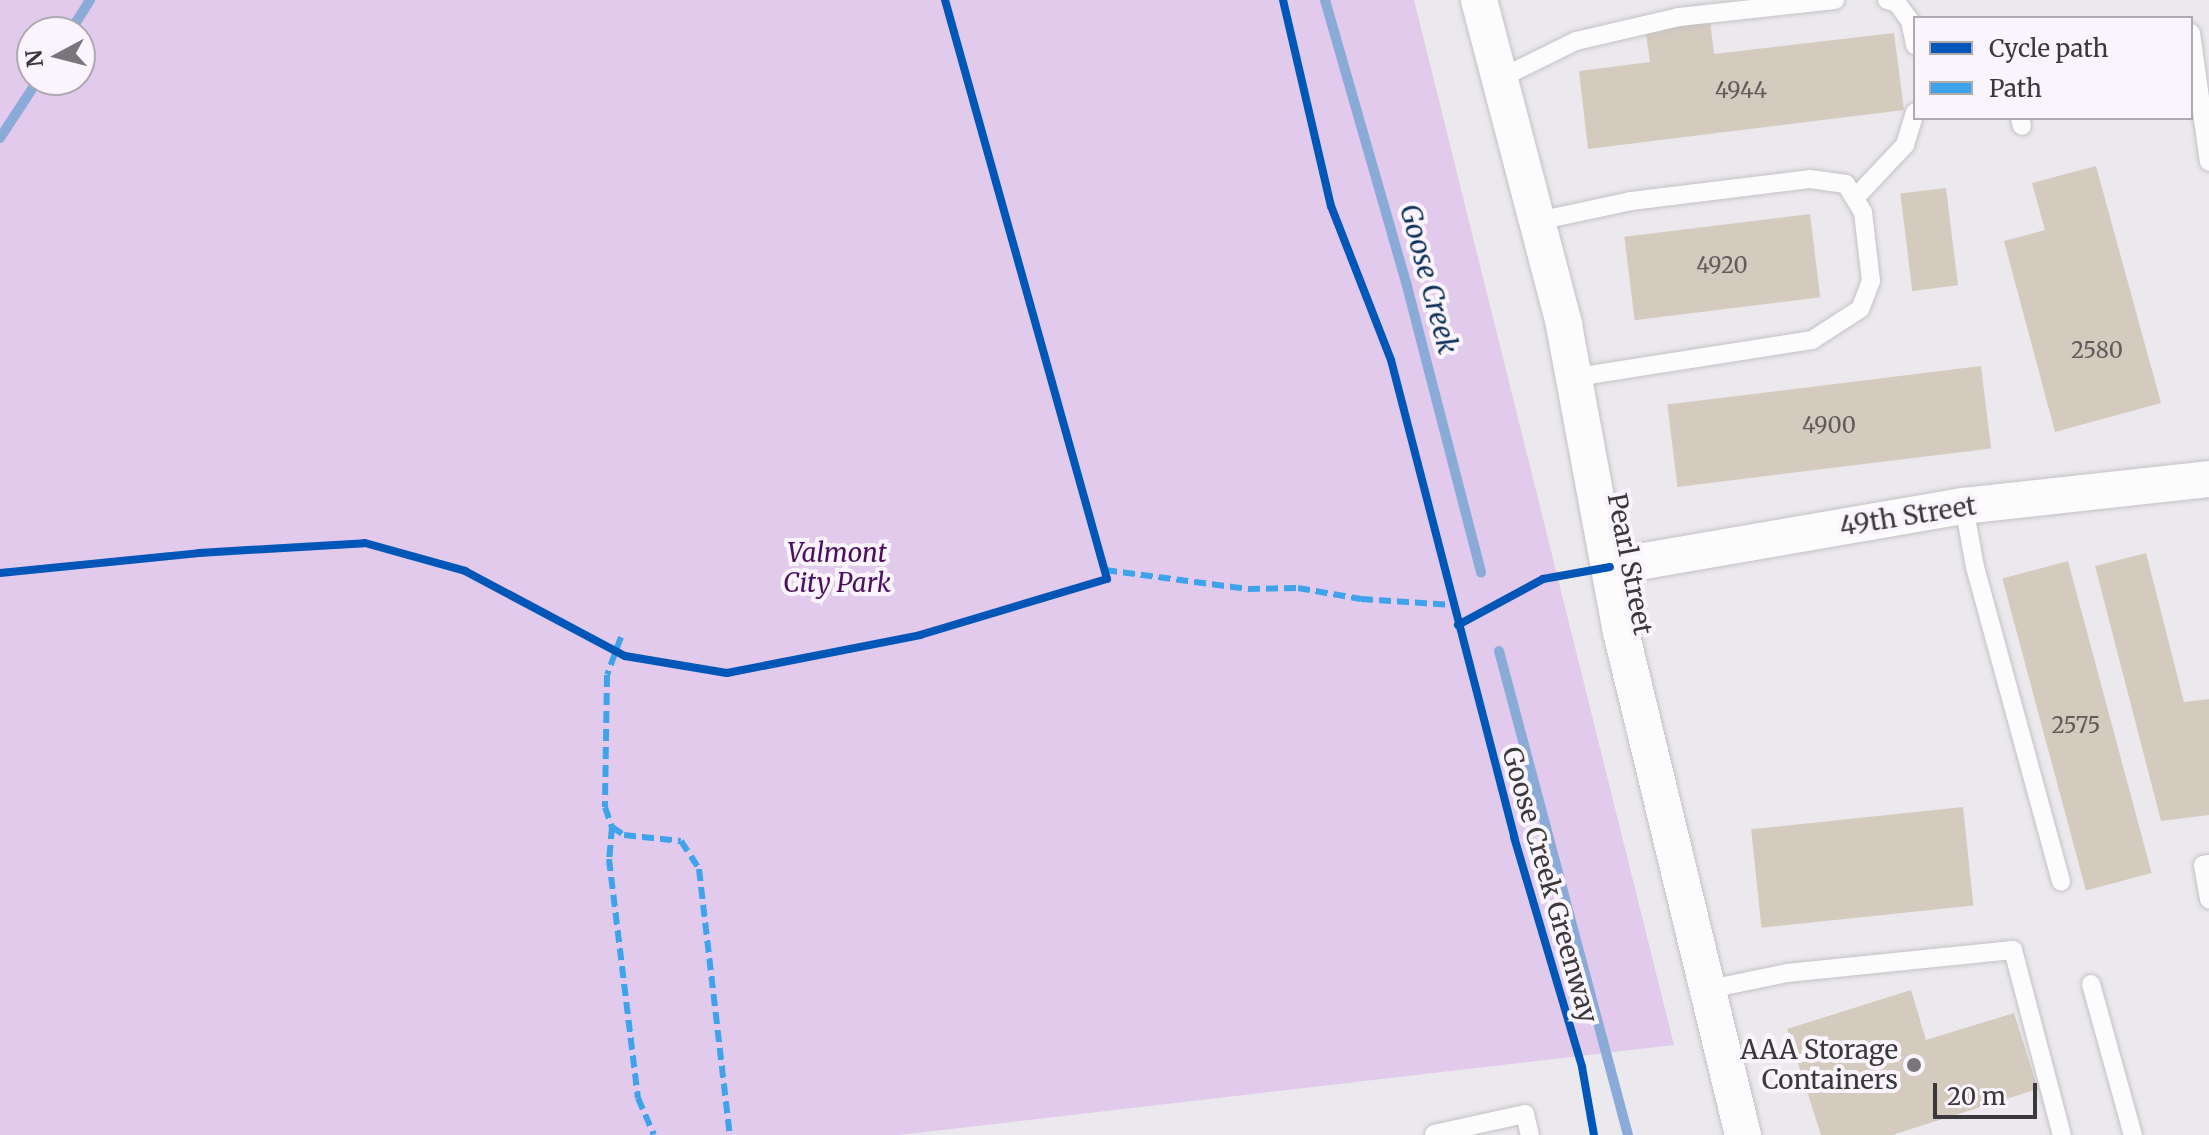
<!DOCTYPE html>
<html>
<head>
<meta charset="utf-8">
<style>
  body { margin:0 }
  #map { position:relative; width:2209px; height:1135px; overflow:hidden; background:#ece9ee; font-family:Merriweather,serif }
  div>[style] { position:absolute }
  .green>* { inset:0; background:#e2caec }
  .stream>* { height:10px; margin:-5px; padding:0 5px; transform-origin:5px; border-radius:5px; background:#8aabd8 }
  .building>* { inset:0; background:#d4cabe; transform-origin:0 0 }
  .roads { filter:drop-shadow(0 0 2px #c3c1c5) drop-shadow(0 0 2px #c3c1c5) }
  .lane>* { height:18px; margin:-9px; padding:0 9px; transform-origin:9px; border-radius:9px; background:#fcfcfc }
  .street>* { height:36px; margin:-18px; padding:0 18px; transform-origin:18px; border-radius:18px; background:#fcfcfc }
  .quiet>* { height:6px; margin-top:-3px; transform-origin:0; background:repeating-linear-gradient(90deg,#3fa3ec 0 12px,transparent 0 18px) }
  .cycleway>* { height:8px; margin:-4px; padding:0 4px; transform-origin:4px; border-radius:4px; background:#0057b8 }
  .dots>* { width:22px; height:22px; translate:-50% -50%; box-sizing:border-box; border:4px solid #faf5fd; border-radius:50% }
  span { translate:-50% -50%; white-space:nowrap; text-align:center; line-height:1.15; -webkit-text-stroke:8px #faf5fd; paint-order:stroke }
  .number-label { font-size:22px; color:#605c5c }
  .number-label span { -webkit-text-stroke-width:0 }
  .street-label { font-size:26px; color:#3a383b }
  .park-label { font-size:26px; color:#4c0f60; font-style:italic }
  .poi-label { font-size:26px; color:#3a383b }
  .right { translate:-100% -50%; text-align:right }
  .water-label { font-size:28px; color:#0f3159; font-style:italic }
  .legend { position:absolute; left:1913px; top:16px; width:280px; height:104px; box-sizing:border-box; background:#faf5fd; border:2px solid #ada9af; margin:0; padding:10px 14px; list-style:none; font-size:24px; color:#3a383b }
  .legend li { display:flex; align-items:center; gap:16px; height:40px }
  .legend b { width:40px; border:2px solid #ada9af }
  .north { position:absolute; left:16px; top:16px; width:80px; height:80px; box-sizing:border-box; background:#faf5fd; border:2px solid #ada9af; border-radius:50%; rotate:263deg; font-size:22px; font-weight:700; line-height:32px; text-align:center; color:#3a383b }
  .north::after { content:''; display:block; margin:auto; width:28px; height:36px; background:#78767a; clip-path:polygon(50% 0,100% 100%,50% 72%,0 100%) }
  .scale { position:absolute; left:1933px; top:1083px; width:104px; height:36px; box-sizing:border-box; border:4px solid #3a383b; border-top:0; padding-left:10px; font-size:24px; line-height:28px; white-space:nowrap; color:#3a383b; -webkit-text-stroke:6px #faf5fd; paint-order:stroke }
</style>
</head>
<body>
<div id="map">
  <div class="green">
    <div style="clip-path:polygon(evenodd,0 0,1414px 0,1674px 1045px,900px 1135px,0 1135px,0 0,80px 32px,80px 80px,32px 80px,32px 32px,80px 32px)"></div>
  </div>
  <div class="stream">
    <div style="left:1325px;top:0;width:298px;rotate:74deg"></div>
    <div style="left:1407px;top:286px;width:296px;rotate:75.5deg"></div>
    <div style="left:70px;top:32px;width:38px;rotate:-58deg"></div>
    <div style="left:0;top:138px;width:69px;rotate:-56.8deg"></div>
    <div style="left:1499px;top:651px;width:501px;rotate:75.08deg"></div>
  </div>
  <div class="building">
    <div style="clip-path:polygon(1710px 20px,1714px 54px,1894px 33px,1904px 110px,1588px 149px,1579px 71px,1650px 62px,1645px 27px)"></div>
    <div style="clip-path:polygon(2096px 166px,2161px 403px,2055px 432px,2004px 241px,2045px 230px,2032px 183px)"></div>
    <div style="left:1946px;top:188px;width:98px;height:46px;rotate:83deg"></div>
    <div style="left:1810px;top:214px;width:84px;height:187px;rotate:83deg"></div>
    <div style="left:1981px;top:366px;width:83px;height:316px;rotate:83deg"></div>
    <div style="clip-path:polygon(2146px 553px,2184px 702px,2209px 699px,2209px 815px,2161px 821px,2095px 566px)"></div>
    <div style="left:2068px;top:561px;width:323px;height:68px;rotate:75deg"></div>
    <div style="left:1963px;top:807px;width:99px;height:213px;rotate:84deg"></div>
    <div style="clip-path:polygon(1911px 990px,1926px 1040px,2014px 1013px,2038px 1089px,1892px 1135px,1821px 1135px,1787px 1029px)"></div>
  </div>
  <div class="roads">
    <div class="lane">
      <div style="left:1887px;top:0;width:10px;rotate:17deg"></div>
      <div style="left:1897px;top:3px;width:22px;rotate:54deg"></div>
      <div style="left:1910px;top:21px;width:25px;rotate:78deg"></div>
      <div style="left:2191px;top:33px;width:130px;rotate:82.1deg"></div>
      <div style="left:1501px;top:78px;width:84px;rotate:-26.3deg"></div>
      <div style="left:1576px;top:41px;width:106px;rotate:-13.1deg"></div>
      <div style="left:1679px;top:17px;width:157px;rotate:-6.2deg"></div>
      <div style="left:2020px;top:118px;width:8px;rotate:76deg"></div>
      <div style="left:1855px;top:198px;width:73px;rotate:-46.7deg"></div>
      <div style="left:1905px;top:145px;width:34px;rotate:-73deg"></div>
      <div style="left:1538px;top:221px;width:95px;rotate:-12.1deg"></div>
      <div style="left:1631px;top:201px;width:180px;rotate:-7deg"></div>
      <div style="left:1810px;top:179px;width:36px;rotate:8deg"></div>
      <div style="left:1846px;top:184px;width:33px;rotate:59deg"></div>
      <div style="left:1863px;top:212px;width:69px;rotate:83.4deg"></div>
      <div style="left:1871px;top:281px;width:30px;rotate:111deg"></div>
      <div style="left:1860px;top:309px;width:57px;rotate:147.1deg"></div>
      <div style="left:1812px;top:340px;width:240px;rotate:171.1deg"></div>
      <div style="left:1964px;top:506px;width:62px;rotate:79.8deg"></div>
      <div style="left:1975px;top:567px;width:326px;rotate:74.7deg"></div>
      <div style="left:2209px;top:864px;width:6px;rotate:171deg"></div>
      <div style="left:2203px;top:865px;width:35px;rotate:80deg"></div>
      <div style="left:2091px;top:984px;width:157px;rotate:74.5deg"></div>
      <div style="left:1705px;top:990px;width:84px;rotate:-11.7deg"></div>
      <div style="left:1787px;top:973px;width:227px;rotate:-5.8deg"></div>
      <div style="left:2013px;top:950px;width:191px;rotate:75.2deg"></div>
      <div style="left:1434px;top:1134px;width:93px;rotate:-12.4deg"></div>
      <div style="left:1525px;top:1114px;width:22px;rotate:77deg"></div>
    </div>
    <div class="street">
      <div style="left:1479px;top:0;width:336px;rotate:75.3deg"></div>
      <div style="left:1564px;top:325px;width:312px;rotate:79.5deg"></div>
      <div style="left:1621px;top:632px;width:518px;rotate:76.37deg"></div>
      <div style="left:1610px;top:567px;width:359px;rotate:-9.8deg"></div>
      <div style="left:1964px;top:506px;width:246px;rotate:-6.3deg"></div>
    </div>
  </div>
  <div class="quiet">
    <div style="left:1105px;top:570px;width:144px;rotate:7.6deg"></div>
    <div style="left:1248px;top:589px;width:50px;rotate:-1.1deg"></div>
    <div style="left:1298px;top:588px;width:64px;rotate:9.9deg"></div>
    <div style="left:1361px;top:599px;width:92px;rotate:3.7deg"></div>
    <div style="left:621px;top:637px;width:40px;rotate:110.2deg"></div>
    <div style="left:607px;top:675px;width:132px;rotate:90.9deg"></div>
    <div style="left:605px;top:807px;width:21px;rotate:71deg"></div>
    <div style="left:612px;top:827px;width:14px;rotate:34deg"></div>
    <div style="left:624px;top:835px;width:57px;rotate:6deg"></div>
    <div style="left:681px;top:841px;width:33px;rotate:57deg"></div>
    <div style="left:699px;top:869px;width:268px;rotate:83.4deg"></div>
    <div style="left:612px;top:827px;width:32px;rotate:95deg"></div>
    <div style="left:609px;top:859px;width:241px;rotate:83.1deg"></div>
    <div style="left:638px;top:1098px;width:40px;rotate:66.6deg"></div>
  </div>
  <div class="cycleway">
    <div style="left:1283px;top:0;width:212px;rotate:76.9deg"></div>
    <div style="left:1331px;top:206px;width:165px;rotate:68.7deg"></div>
    <div style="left:1391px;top:360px;width:493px;rotate:75.5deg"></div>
    <div style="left:1514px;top:837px;width:240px;rotate:73.5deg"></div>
    <div style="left:1582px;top:1067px;width:69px;rotate:80deg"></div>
    <div style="left:0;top:573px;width:200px;rotate:-5.7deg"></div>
    <div style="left:199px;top:553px;width:166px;rotate:-3.4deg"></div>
    <div style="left:365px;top:543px;width:104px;rotate:15.6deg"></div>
    <div style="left:465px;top:571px;width:181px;rotate:28deg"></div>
    <div style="left:625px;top:656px;width:103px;rotate:9.5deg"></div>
    <div style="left:727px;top:673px;width:197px;rotate:-11.1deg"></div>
    <div style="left:920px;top:635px;width:195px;rotate:-16.7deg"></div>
    <div style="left:1107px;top:579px;width:601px;rotate:-105.63deg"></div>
    <div style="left:1458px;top:625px;width:97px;rotate:-28.4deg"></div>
    <div style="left:1543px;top:579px;width:68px;rotate:-10.2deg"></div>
  </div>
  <div class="dots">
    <div style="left:1914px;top:1065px;background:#78767a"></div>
  </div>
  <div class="number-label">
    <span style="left:1741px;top:91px">4944</span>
    <span style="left:1722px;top:266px">4920</span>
    <span style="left:2097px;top:351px">2580</span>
    <span style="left:1829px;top:426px">4900</span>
    <span style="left:2076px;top:726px">2575</span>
  </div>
  <div class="street-label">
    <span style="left:1908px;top:516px;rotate:-9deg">49th Street</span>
    <span style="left:1630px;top:564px;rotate:79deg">Pearl Street</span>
    <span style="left:1550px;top:885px;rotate:74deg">Goose Creek Greenway</span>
  </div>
  <div class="park-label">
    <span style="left:837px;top:568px">Valmont<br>City Park</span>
  </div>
  <div class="poi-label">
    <span class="right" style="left:1898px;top:1065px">AAA Storage<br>Containers</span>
  </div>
  <div class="water-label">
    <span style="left:1429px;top:279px;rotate:75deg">Goose Creek</span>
  </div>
  <ul class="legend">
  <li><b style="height:10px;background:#0057b8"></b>Cycle path</li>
  <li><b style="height:10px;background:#3fa3ec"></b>Path</li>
  </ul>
  <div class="north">N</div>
  <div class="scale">20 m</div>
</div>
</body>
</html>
